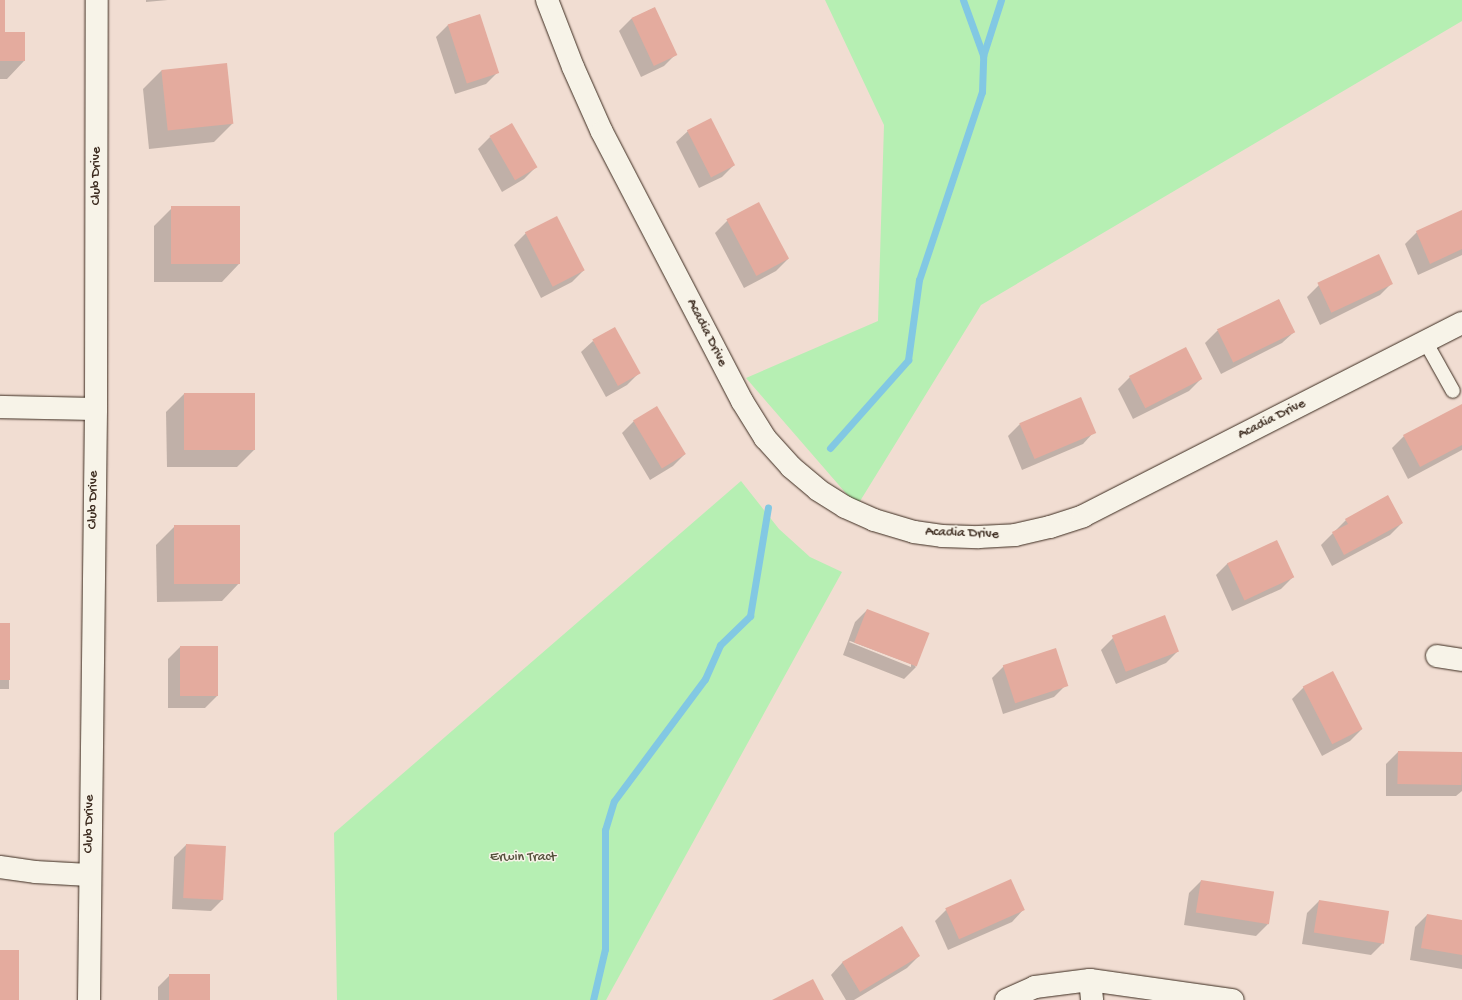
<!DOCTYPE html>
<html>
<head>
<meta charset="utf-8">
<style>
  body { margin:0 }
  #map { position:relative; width:1462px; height:1000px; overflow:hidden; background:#f1ddd2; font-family:"Gochi Hand",sans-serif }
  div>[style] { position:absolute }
  .green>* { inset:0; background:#b6efb3 }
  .shadow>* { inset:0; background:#0003; transform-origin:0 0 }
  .stream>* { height:7px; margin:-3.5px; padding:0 3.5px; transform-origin:3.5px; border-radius:3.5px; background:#82c8e3 }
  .building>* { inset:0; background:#e4ab9e; transform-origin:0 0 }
  .roads { filter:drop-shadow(0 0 1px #3b2a1e) drop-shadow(0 0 1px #3b2a1e) }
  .service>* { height:14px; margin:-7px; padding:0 7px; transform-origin:7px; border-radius:7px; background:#f7f3e8 }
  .minor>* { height:22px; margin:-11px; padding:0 11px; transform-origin:11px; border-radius:11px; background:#f7f3e8 }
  span { translate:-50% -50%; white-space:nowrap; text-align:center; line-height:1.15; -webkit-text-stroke:3px #f7f3e8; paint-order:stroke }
  .street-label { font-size:14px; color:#3b2a1e }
  .park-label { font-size:14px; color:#54513c }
</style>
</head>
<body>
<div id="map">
  <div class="green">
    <div style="clip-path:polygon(825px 0,1462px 0,1462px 21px,981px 305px,857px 506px,746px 378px,878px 321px,884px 125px)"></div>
    <div style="clip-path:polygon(741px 481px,779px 529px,810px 557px,842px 572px,606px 1000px,337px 1000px,334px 833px)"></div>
  </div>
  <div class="shadow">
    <div style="clip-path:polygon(0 0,4px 0,4px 34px,24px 61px,7px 79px,0 79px)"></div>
    <div style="clip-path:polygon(146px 0,168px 0,146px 2px)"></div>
    <div style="clip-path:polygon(654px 8px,676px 54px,664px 66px,641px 77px,619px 31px,631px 19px)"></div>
    <div style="clip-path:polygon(479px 15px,498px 72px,486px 84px,455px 94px,436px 37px,448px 25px)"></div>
    <div style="clip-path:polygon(226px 64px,232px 124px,214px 142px,149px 149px,143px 89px,161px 71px)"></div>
    <div style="clip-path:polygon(688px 131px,734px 165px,722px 177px,699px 188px,676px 142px)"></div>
    <div style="clip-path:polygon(490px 137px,536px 167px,524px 179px,502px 192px,478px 149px)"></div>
    <div style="clip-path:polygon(759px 204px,788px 259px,776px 271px,744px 288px,715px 233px,727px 221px)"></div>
    <div style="clip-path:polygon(172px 208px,239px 264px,222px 282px,154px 282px,154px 226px)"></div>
    <div style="clip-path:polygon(1462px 211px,1462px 255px,1418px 275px,1405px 244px,1417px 232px)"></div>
    <div style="clip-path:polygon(526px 233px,584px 270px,572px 282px,541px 298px,514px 245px)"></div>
    <div style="clip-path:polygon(1392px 283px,1380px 295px,1320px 325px,1307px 297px,1319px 285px)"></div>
    <div style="clip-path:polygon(1279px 300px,1294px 332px,1282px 343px,1221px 374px,1205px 343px,1217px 331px)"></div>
    <div style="clip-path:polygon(593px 341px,639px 373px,627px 385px,606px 397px,581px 352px)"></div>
    <div style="clip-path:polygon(1130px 377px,1201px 379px,1189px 391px,1133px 419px,1118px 389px)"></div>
    <div style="clip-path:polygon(184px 394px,255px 449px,237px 467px,167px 467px,166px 412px)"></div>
    <div style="clip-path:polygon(1462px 405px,1462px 450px,1408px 479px,1392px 448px,1404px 436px)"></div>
    <div style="clip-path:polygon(634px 421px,685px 454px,673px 466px,650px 480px,622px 433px)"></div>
    <div style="clip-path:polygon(1020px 424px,1094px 432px,1083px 444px,1022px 470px,1008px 436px)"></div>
    <div style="clip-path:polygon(1346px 520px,1402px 523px,1390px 535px,1332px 566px,1321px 545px)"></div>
    <div style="clip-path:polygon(174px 527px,239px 583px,222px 601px,157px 602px,156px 545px)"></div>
    <div style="clip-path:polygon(1228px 563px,1293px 577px,1281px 589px,1232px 611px,1216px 575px)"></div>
    <div style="clip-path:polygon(evenodd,867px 610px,916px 667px,904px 679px,843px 655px,855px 622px,867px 610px,850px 641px,911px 664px,911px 667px,849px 642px,850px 641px)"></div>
    <div style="left:0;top:624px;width:9px;height:65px"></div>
    <div style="clip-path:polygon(1113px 638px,1178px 651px,1166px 663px,1116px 684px,1101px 650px)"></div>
    <div style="clip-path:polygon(180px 647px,217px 696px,205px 708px,168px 708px,168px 659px)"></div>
    <div style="clip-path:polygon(1004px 666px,1066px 685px,1054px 697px,1003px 714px,992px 678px)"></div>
    <div style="clip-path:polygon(1304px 687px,1362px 729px,1350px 741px,1322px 756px,1292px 699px)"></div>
    <div style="clip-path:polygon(1398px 752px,1462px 753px,1462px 791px,1456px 796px,1386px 796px,1386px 764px)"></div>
    <div style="clip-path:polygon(186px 845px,223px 899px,211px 911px,172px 909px,174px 857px)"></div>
    <div style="clip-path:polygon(1201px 881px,1268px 924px,1256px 936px,1184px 925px,1189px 893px)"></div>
    <div style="clip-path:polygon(1319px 901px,1383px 943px,1371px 955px,1302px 944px,1307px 913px)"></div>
    <div style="clip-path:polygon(947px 909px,1023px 910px,1012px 922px,948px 950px,935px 921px)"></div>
    <div style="clip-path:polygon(1427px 915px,1462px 921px,1462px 969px,1410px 960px,1415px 927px)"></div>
    <div style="clip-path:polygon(901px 927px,919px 956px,907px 968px,854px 1000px,846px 1000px,831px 975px,842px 963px)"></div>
    <div style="clip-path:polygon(170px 975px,209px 1000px,158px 1000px,158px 987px)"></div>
  </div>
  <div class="stream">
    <div style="left:963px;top:0;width:59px;rotate:70deg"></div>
    <div style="left:830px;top:448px;width:118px;rotate:-48.4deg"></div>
    <div style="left:908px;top:360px;width:81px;rotate:-82.2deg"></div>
    <div style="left:919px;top:280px;width:198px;rotate:-71.5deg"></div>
    <div style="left:982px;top:92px;width:36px;rotate:-88deg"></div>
    <div style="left:983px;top:56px;width:59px;rotate:-72.2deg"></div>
    <div style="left:593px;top:1000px;width:52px;rotate:-76.8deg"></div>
    <div style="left:605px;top:949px;width:119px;rotate:-90deg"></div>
    <div style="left:605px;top:830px;width:30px;rotate:-73deg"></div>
    <div style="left:614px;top:801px;width:152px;rotate:-53.3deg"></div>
    <div style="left:705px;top:679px;width:37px;rotate:-66deg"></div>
    <div style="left:720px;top:645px;width:42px;rotate:-44deg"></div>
    <div style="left:750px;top:616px;width:110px;rotate:-80.6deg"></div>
  </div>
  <div class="building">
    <div style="clip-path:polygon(0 0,5px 0,5px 32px,25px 32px,25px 61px,0 61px)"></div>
    <div style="left:655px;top:7px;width:53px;height:26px;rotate:65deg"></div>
    <div style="left:480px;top:14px;width:62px;height:34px;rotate:72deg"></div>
    <div style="left:227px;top:63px;width:61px;height:66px;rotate:84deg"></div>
    <div style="left:711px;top:118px;width:53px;height:27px;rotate:63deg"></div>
    <div style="left:512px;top:123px;width:51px;height:26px;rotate:60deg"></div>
    <div style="left:759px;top:202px;width:64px;height:37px;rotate:62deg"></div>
    <div style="left:240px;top:206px;width:58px;height:69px;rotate:90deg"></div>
    <div style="clip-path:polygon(1462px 210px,1462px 249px,1430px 264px,1416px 231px)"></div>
    <div style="left:557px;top:216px;width:61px;height:36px;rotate:63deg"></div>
    <div style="left:1379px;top:254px;width:33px;height:68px;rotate:65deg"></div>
    <div style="left:1279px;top:299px;width:37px;height:69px;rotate:64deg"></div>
    <div style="left:615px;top:327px;width:53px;height:26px;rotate:61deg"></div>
    <div style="left:1186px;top:347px;width:36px;height:64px;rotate:63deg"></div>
    <div style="left:184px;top:393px;width:71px;height:57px"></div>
    <div style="left:1081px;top:397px;width:39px;height:67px;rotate:67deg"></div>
    <div style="clip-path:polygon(1462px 404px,1462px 445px,1420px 467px,1403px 435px)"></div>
    <div style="left:657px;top:406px;width:56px;height:28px;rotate:59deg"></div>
    <div style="clip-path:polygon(1388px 495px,1403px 523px,1344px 555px,1332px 532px,1348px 524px,1345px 519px)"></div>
    <div style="left:240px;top:525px;width:59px;height:66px;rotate:90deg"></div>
    <div style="left:1277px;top:540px;width:41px;height:55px;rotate:65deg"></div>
    <div style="left:867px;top:609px;width:67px;height:36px;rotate:21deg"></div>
    <div style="left:1165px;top:615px;width:39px;height:57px;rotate:69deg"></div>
    <div style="left:0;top:623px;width:10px;height:57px"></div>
    <div style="left:180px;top:646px;width:38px;height:50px"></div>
    <div style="left:1056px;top:648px;width:40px;height:56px;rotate:72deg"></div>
    <div style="left:1333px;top:671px;width:65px;height:34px;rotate:63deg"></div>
    <div style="left:1398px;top:751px;width:64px;height:33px;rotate:1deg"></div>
    <div style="left:186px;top:844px;width:40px;height:54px;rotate:3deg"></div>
    <div style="left:1011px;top:879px;width:34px;height:72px;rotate:66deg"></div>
    <div style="left:1201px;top:880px;width:74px;height:33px;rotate:9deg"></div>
    <div style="left:1319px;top:900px;width:71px;height:33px;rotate:9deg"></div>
    <div style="clip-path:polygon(1427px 914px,1462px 920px,1462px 955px,1421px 948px)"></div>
    <div style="left:902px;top:926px;width:35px;height:70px;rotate:59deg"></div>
    <div style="left:0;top:950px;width:19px;height:50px"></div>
    <div style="left:169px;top:974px;width:41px;height:26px"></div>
    <div style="clip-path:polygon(813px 979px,824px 1000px,772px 1000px)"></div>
  </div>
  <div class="roads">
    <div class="service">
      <div style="left:1425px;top:341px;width:57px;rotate:60.8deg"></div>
    </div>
    <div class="minor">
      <div style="left:547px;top:0;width:72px;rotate:68.8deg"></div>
      <div style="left:573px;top:67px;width:71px;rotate:66deg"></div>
      <div style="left:602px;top:132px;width:303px;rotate:62.5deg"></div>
      <div style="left:742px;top:401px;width:44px;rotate:58.1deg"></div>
      <div style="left:765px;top:438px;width:39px;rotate:48deg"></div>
      <div style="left:791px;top:467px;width:35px;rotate:40deg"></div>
      <div style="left:818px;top:490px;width:32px;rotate:32deg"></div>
      <div style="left:845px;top:507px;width:32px;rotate:24deg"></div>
      <div style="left:874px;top:520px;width:42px;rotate:16.7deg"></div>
      <div style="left:914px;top:532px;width:28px;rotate:8deg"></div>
      <div style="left:942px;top:536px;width:37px;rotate:2deg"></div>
      <div style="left:979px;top:537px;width:36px;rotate:-3deg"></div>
      <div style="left:1015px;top:535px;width:36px;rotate:-13deg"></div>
      <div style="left:1050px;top:527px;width:35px;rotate:-18deg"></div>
      <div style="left:1083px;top:516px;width:425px;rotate:-27deg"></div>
      <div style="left:0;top:407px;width:96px;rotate:1.2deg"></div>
      <div style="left:1437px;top:656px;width:25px;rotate:9deg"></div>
      <div style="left:0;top:867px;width:35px;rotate:8deg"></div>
      <div style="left:35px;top:872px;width:54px;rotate:3.2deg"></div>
      <div style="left:1090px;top:980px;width:20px;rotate:84deg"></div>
      <div style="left:89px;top:1000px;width:591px;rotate:-89.32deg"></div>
      <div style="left:96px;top:409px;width:409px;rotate:-89.9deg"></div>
      <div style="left:1006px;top:1000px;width:32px;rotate:-24deg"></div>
      <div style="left:1035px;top:987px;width:55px;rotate:-7.3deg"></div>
      <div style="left:1090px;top:980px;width:144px;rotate:8deg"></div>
    </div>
  </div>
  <div class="street-label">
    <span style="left:97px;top:176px;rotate:-90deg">Club Drive</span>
    <span style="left:706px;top:333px;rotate:63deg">Acadia Drive</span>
    <span style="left:1272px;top:420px;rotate:-27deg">Acadia Drive</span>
    <span style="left:94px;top:500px;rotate:-89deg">Club Drive</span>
    <span style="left:962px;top:534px;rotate:2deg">Acadia Drive</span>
    <span style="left:90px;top:824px;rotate:-89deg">Club Drive</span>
  </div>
  <div class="park-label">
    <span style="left:523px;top:858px">Erwin Tract</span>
  </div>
</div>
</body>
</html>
